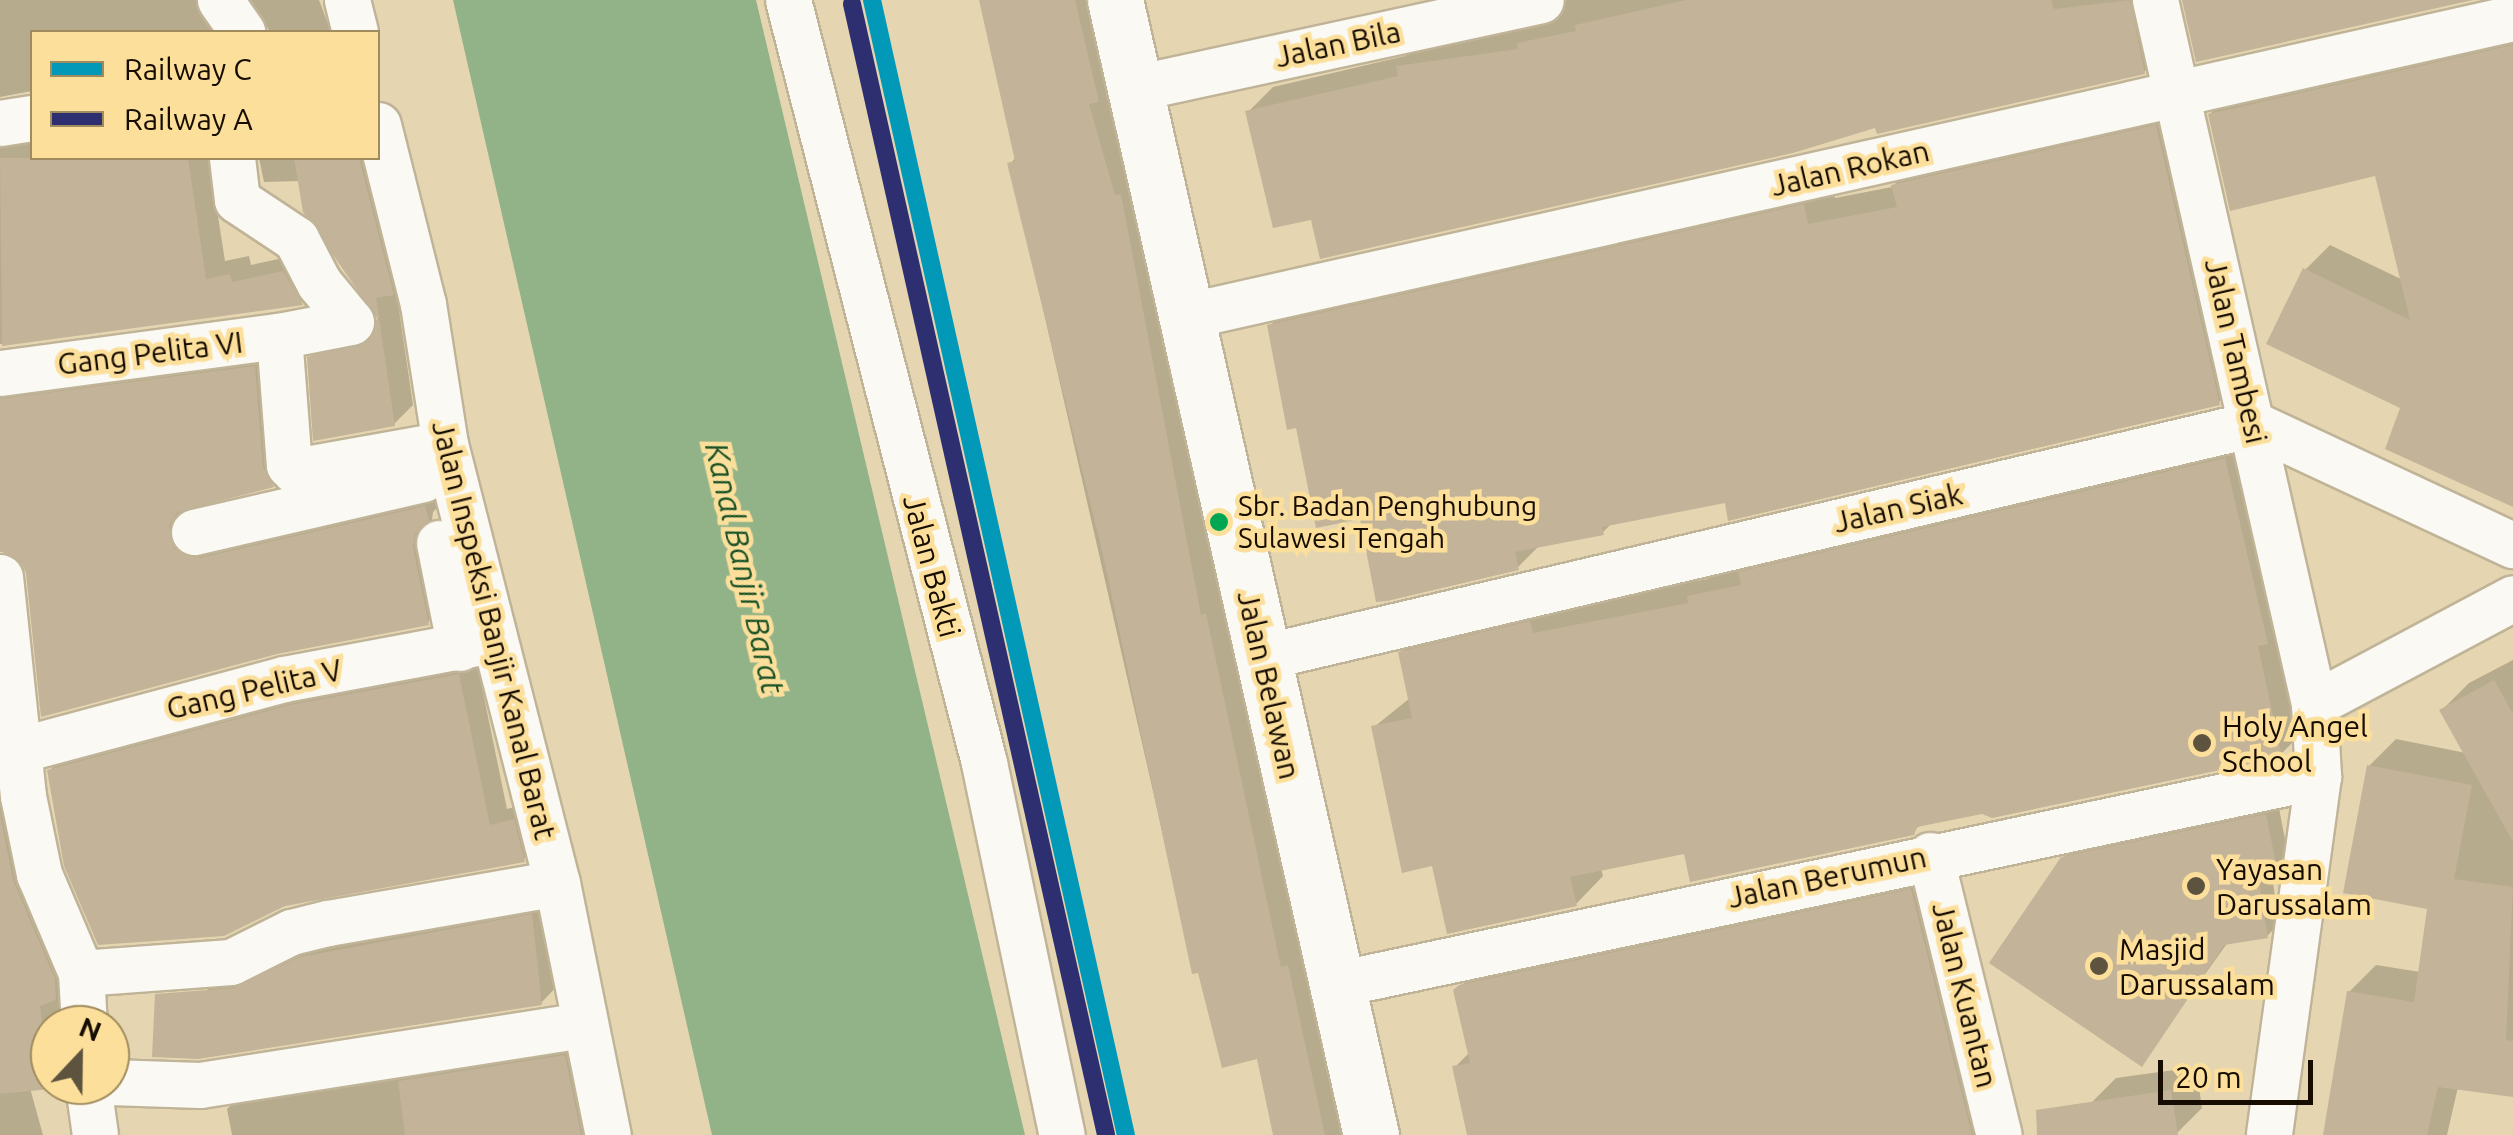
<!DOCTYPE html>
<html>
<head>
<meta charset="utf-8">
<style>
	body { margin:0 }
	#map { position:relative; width:2513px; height:1135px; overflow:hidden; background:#e5d6b1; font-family:Ubuntu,sans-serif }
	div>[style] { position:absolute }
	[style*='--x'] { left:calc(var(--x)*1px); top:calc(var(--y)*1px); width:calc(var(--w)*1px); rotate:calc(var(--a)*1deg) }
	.water>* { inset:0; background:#92b388 }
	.shadow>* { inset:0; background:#0003 }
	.building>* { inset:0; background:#c3b398 }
	.roads { filter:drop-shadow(2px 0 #c0b498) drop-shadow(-2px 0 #c0b498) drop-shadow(0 2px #c0b498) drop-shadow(0 -2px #c0b498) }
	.street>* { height:45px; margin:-22.5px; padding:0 22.5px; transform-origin:22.5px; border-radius:22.5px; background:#fbf9f3 }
	.secondary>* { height:55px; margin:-27.5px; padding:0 27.5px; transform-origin:27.5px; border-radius:27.5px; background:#fbf9f3 }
	.rail-1>* { height:18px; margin:-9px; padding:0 9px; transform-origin:9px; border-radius:9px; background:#0299b9 }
	.rail-2>* { height:18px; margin:-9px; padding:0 9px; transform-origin:9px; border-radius:9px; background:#2e2f70 }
	.dots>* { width:28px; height:28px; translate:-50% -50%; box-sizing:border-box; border:5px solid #fbdf9b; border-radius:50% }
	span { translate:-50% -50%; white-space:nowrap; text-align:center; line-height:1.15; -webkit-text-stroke:9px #fbdf9b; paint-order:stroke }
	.bus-label { font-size:28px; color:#160c00 }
	.left { translate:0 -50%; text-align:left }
	.street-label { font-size:30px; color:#160c00 }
	.poi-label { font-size:30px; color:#160c00 }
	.water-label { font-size:32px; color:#195226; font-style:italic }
	.legend { position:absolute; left:30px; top:30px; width:350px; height:130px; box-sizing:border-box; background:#fbdf9b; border:2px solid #9f8b5d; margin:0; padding:12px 18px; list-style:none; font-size:30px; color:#160c00 }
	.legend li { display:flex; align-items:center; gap:20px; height:50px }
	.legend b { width:50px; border:2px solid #9f8b5d }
	.north { position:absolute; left:30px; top:1005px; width:100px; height:100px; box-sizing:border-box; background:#fbdf9b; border:2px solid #9f8b5d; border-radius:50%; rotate:22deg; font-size:28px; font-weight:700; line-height:40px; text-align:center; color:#160c00 }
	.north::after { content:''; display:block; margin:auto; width:35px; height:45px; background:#5e533e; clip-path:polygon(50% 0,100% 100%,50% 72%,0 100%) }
	.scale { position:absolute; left:2158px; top:1060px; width:155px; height:45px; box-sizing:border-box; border:5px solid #160c00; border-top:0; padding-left:12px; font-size:30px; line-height:35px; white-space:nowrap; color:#160c00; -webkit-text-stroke:8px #fbdf9b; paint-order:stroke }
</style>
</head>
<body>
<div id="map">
	<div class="water">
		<div style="clip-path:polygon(453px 0,756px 0,1025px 1135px,712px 1135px)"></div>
	</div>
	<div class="shadow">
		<div style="clip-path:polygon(0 0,220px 0,246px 32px,32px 32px,32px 91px,0 97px)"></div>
		<div style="clip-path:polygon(251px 0,319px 0,331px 32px,270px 32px)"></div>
		<div style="clip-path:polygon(985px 0,1112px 0,1355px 1135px,1275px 1135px,1259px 1056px,1200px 970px,1194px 971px,1010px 164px,1017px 156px)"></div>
		<div style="clip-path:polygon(1567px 0,2160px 0,2169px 46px,2144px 72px,1877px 125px,1312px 217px,1248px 112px,1273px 87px,1405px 56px,1429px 33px)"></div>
		<div style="clip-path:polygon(2513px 27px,2513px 503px,2403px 407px,2305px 270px,2330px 245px,2403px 280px,2377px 173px,2210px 114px,2235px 89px)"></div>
		<div style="clip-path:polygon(2183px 99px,2246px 375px,2218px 403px,1612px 523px,1603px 532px,1541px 544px,1518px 567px,1362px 516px,1298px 425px,1270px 326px,1297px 298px,1830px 178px,1835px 198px,1892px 187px,1921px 158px)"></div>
		<div style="clip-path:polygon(0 122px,32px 129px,32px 158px,227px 158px,213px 184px,225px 261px,249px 256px,251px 265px,302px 254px,320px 284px,302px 302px,0 344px)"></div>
		<div style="clip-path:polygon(259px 158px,378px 158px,411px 273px,396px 289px,413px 405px,394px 424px,310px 358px,329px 339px,375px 328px,379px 316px,305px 211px,300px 181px,264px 182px)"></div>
		<div style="clip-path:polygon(273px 348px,291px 466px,272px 484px,187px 507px,193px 531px,443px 488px,446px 498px,433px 512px,431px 527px,446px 604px,427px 623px,28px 572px,11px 550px,0 552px,0 368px)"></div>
		<div style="clip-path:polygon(2252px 432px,2308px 727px,2281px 754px,1922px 823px,1912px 833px,1686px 851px,1601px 868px,1603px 876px,1576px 904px,1434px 863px,1374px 727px,1410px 698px,1400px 653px,1428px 625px,1708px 579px,1717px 569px)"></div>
		<div style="clip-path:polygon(0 636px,74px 979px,59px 994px,63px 1025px,50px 1025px,50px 1085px,30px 1088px,43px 1135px,0 1135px)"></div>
		<div style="clip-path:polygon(476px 658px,507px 809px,531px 803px,541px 842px,523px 860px,49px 771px,67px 753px,309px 688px)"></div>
		<div style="clip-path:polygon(2513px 660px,2513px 1095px,2458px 1087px,2447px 1135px,2326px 1135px,2349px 992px,2376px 965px,2420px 972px,2430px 907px,2369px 766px,2396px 739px,2466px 753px,2442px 710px,2469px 683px)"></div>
		<div style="clip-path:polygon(2278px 803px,2289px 860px,2272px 876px,2279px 924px,2267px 936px,2228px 942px,2141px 1064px,2063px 859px,2076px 846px)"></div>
		<div style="clip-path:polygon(1941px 861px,2003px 1111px,2024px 1135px,1474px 1135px,1455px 1067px,1470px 1052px,1456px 991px,1486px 961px)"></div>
		<div style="clip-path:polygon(550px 897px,559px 984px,541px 1003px,206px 991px,224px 973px,321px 939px)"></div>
		<div style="clip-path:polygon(584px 1037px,609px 1135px,232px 1135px,227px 1109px,246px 1090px)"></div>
		<div style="clip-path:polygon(2196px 1067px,2202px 1108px,2177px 1133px,2096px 1135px,2091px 1103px,2116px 1078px)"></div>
	</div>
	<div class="building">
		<div style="clip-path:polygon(979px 0,1075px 0,1099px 102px,1089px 104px,1115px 195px,1121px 194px,1201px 615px,1206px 613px,1281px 967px,1288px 965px,1325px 1135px,1273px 1135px,1257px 1059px,1222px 1068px,1198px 973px,1192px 974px,1104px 559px,1007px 163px,1015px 161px)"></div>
		<div style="clip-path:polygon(1686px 0,2051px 0,2054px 9px,2130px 0,2145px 74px,1877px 134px,1875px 128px,1793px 153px,1320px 259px,1311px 220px,1273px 228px,1245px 111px,1398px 76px,1396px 66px,1518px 49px,1517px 43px,1576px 31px,1575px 25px)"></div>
		<div style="clip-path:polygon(2182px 0,2473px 0,2196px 62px)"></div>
		<div style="clip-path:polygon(2513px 45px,2513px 507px,2385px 449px,2400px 408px,2266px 344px,2303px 268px,2410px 320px,2375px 176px,2230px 211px,2208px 114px)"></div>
		<div style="clip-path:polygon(2156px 125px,2220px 405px,1728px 521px,1725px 503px,1602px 527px,1604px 535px,1515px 552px,1519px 570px,1387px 601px,1376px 602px,1360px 519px,1316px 528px,1296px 428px,1287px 430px,1267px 325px,1804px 204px,1808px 224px,1897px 207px,1891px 185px)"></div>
		<div style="clip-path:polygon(0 158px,188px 158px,206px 279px,230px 274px,232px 282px,283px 271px,303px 305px,2px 346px)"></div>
		<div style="clip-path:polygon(294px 158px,359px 158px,394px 295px,376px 298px,395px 426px,313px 441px,307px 357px,367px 342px,377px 318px,303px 212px)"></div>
		<div style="clip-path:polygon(255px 366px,263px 467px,274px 487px,177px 512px,169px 525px,174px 549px,200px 558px,425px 506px,429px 520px,415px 534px,413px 547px,429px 625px,277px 654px,41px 717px,26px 573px,21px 561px,0 551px,0 399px)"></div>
		<div style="clip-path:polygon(2225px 458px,2268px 644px,2258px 646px,2282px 757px,1992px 818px,1982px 814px,1917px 827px,1914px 835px,1690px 882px,1684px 854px,1570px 877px,1577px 906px,1447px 934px,1432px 866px,1402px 873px,1371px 726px,1412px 718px,1398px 652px,1530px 621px,1533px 633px,1688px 603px,1687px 596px,1741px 585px,1738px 572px)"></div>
		<div style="clip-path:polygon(459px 674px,490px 825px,514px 819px,525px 862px,285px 906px,224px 936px,98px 945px,64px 866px,47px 770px,290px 705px)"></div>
		<div style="clip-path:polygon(2494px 680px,2513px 714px,2513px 842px,2439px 710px)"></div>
		<div style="clip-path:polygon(2367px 765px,2472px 785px,2454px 879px,2513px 887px,2506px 1040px,2513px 1041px,2513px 1097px,2438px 1087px,2427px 1135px,2323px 1135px,2347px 991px,2414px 1002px,2427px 909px,2343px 893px)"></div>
		<div style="clip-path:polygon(0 814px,13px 880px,55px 979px,56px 1000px,40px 1006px,50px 1089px,0 1094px)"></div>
		<div style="clip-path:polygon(2266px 814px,2278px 874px,2277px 880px,2258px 876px,2268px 938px,2224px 945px,2142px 1067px,1989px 963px,2061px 857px)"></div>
		<div style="clip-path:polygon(1911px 889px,1972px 1135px,1467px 1135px,1452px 1066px,1470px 1063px,1453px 990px,1459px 985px)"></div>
		<div style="clip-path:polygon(532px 914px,542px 1005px,198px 1059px,152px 1057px,155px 994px,234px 988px,300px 957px)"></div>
		<div style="clip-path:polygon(565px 1055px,581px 1135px,405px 1135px,398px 1081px)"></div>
		<div style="clip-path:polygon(2171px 1090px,2178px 1135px,2037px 1135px,2036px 1110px)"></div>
	</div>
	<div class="roads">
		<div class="street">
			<div style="--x:220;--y:0;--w:39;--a:55"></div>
			<div style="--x:347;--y:0;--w:33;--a:76"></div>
			<div style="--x:788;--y:0;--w:788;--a:75.59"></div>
			<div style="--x:984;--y:763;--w:380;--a:78.2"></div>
			<div style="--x:2155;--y:0;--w:722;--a:77.27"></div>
			<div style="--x:2314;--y:704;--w:72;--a:86.8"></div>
			<div style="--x:2318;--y:776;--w:362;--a:97.8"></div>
			<div style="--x:1135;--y:88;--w:415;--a:-12.2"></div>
			<div style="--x:0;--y:123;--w:32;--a:-9"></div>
			<div style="--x:378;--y:125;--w:185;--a:75.9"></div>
			<div style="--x:423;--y:304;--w:142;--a:81.1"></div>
			<div style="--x:445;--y:444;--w:453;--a:75.7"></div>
			<div style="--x:557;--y:883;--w:257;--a:78.6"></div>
			<div style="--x:232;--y:158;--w:42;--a:83.2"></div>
			<div style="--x:237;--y:200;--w:71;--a:33.5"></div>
			<div style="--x:296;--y:239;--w:50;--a:62.4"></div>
			<div style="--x:319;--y:283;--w:50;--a:50.6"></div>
			<div style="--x:351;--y:322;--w:73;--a:169"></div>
			<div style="--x:1186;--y:316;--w:1360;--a:-12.66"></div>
			<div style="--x:0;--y:373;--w:281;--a:-7.6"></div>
			<div style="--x:279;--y:336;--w:129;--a:85.6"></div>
			<div style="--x:289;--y:465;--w:8;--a:45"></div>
			<div style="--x:295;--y:471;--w:152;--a:-10.2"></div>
			<div style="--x:194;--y:532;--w:235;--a:-13"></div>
			<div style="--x:439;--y:543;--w:107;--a:78.7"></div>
			<div style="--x:0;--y:577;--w:220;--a:84"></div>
			<div style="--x:23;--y:796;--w:80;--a:78.4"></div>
			<div style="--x:39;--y:874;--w:108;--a:67"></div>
			<div style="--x:81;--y:973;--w:52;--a:86.7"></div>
			<div style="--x:1263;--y:657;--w:1017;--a:-13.24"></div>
			<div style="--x:2253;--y:424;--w:287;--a:25"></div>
			<div style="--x:2314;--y:704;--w:225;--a:-28"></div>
			<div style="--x:19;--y:750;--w:274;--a:-15"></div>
			<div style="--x:284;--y:679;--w:212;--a:-10.6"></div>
			<div style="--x:1930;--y:855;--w:288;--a:76.2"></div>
			<div style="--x:81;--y:973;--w:150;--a:-4.2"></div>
			<div style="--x:231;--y:962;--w:67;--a:-26.6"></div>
			<div style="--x:291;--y:932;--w:38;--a:-14"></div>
			<div style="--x:328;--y:923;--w:232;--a:-9.9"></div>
			<div style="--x:1337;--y:984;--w:1003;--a:-11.97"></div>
			<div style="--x:110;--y:1082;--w:90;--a:1.9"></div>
			<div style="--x:200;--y:1085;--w:389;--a:-8.9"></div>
			<div style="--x:88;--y:1085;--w:50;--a:82"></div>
		</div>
		<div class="secondary">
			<div style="--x:1115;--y:0;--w:1164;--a:77.29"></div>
		</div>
	</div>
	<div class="rail-1">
		<div style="--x:872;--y:0;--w:1163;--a:77.39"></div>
	</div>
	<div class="rail-2">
		<div style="--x:852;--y:4;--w:1159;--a:77.34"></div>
	</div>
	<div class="dots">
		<div style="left:1219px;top:522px;background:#00a651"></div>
		<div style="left:2202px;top:743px;background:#5e533e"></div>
		<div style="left:2196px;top:886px;background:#5e533e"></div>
		<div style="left:2099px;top:966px;background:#5e533e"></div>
	</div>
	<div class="bus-label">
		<span class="left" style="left:1238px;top:522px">Sbr. Badan Penghubung<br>Sulawesi Tengah</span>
	</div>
	<div class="street-label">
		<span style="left:1338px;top:44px;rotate:-12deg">Jalan Bila</span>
		<span style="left:1850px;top:168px;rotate:-13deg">Jalan Rokan</span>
		<span style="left:2236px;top:351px;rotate:77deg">Jalan Tambesi</span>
		<span style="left:150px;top:353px;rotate:-7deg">Gang Pelita VI</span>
		<span style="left:1898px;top:508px;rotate:-13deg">Jalan Siak</span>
		<span style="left:932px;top:566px;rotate:75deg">Jalan Bakti</span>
		<span style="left:494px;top:630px;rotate:76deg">Jalan Inspeksi Banjir Kanal Barat</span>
		<span style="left:1269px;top:685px;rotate:77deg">Jalan Belawan</span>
		<span style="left:254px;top:689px;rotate:-13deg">Gang Pelita V</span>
		<span style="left:1827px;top:877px;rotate:-12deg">Jalan Berumun</span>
		<span style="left:1965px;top:995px;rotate:76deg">Jalan Kuantan</span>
	</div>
	<div class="poi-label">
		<span class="left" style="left:2222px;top:743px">Holy Angel<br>School</span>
		<span class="left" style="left:2216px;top:886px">Yayasan<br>Darussalam</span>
		<span class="left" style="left:2119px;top:966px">Masjid<br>Darussalam</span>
	</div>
	<div class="water-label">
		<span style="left:745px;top:568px;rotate:77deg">Kanal Banjir Barat</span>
	</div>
	<ul class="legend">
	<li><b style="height:12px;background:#0299b9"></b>Railway C</li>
	<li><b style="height:12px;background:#2e2f70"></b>Railway A</li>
	</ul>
	<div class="north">N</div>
	<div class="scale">20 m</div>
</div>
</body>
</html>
